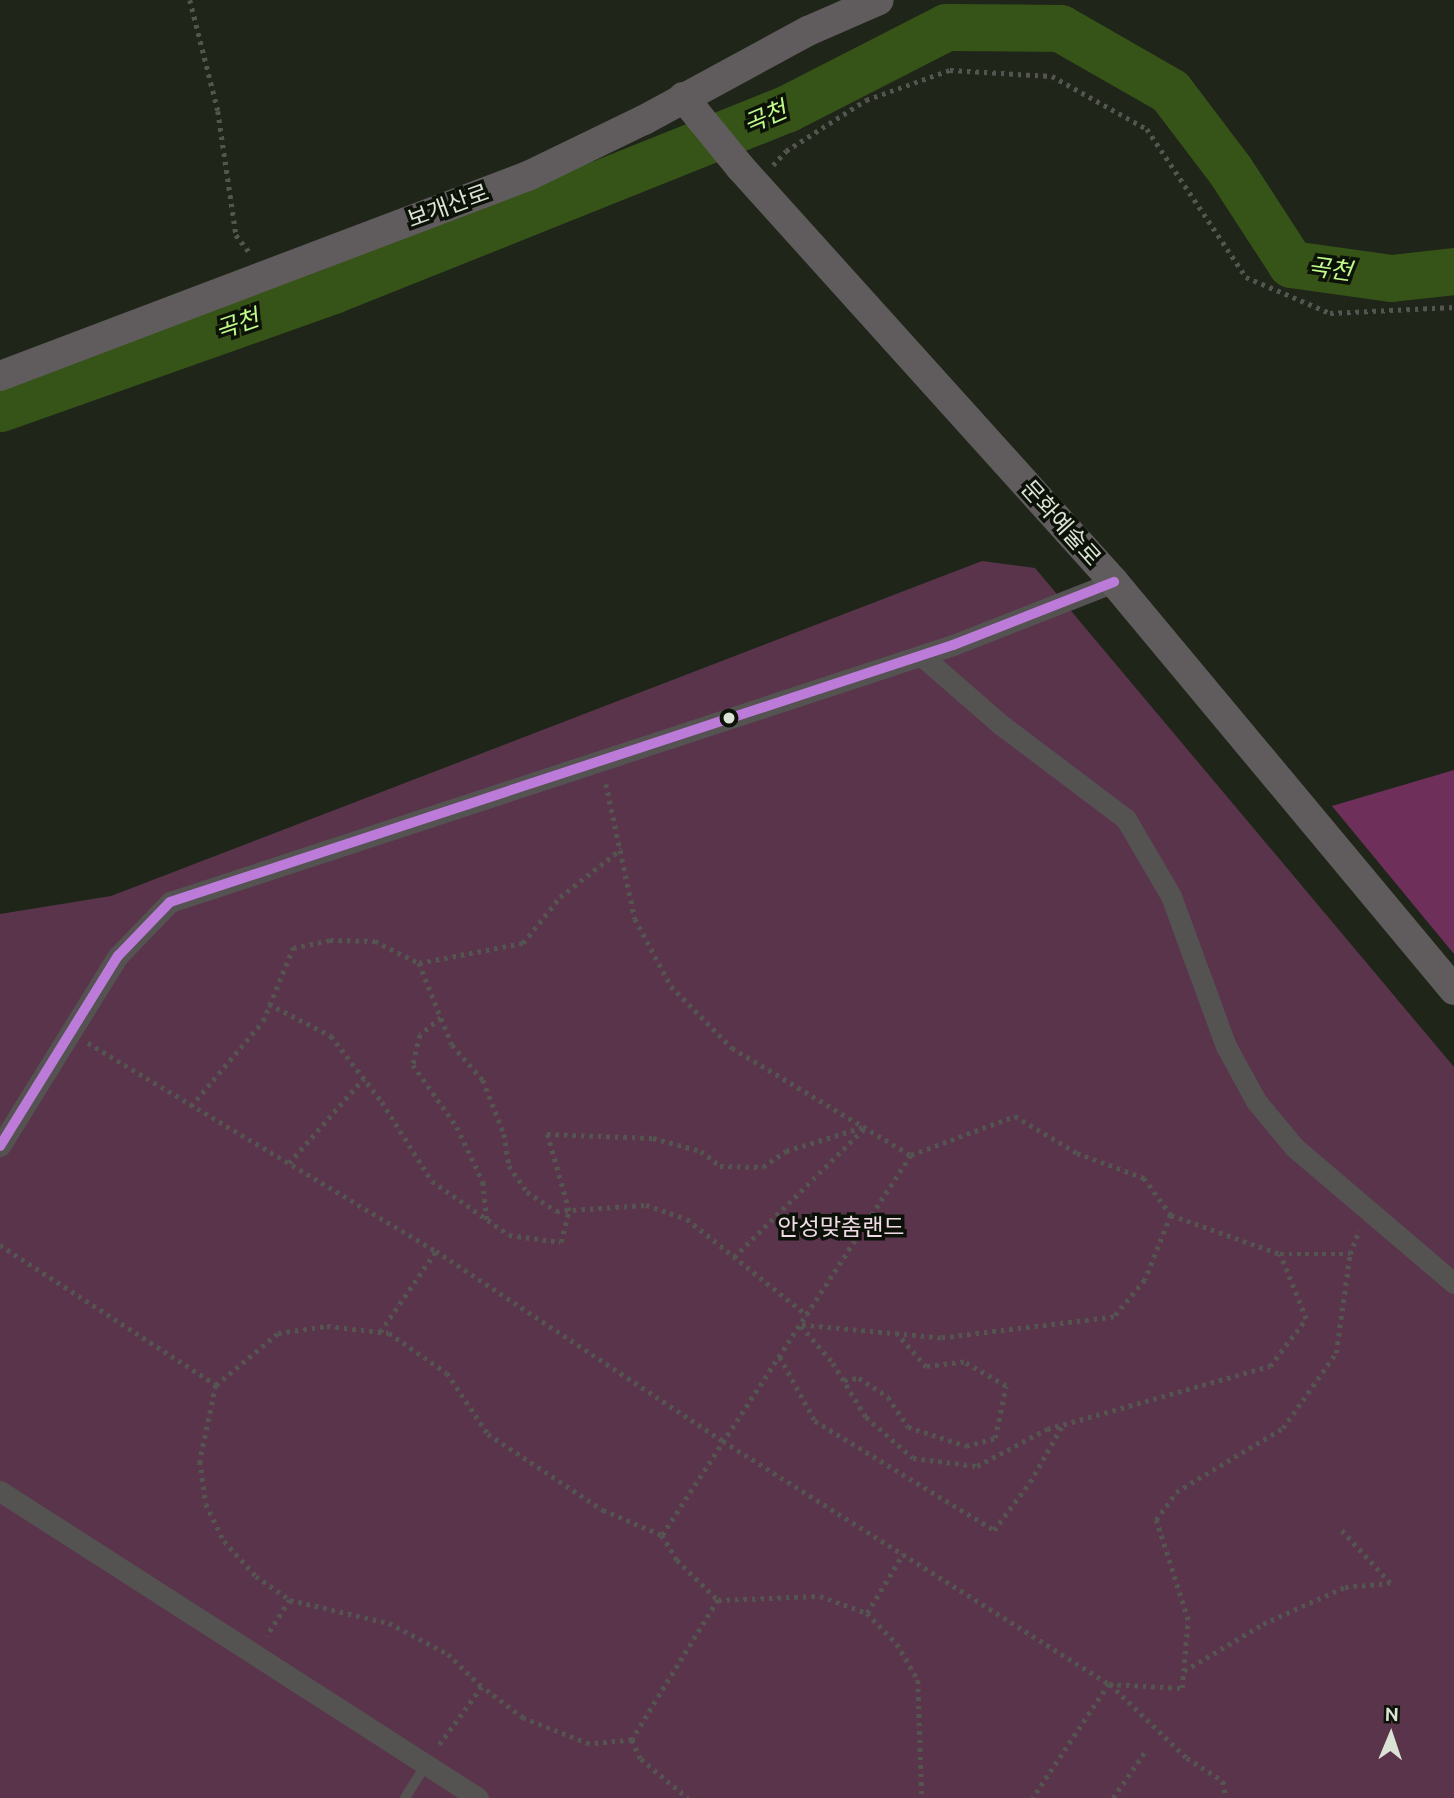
<!DOCTYPE html>
<html>
<head>
<meta charset="utf-8">
<style>
	body { margin:0 }
	#map { position:relative; width:1454px; height:1798px; overflow:hidden; background:#1f2619; font-family:Ubuntu,"Noto Sans KR",sans-serif }
	div>[style] { position:absolute }
	[style*='--x'] { left:calc(var(--x)*1px); top:calc(var(--y)*1px); width:calc(var(--w)*1px); rotate:calc(var(--a)*1deg) }
	.green>* { inset:0; background:#59344b }
	.forest>* { inset:0; background:#6f2f5b }
	.river>* { height:47px; margin:-23.5px; padding:0 23.5px; transform-origin:23.5px; border-radius:23.5px; background:#375418 }
	.path>* { height:4.5px; margin-top:-2.25px; transform-origin:0; background:repeating-linear-gradient(90deg,#545450 0 3.5px,transparent 0 8.5px) }
	.lane>* { height:10px; margin:-5px; padding:0 5px; transform-origin:5px; border-radius:5px; background:#555252 }
	.street>* { height:21px; margin:-10.5px; padding:0 10.5px; transform-origin:10.5px; border-radius:10.5px; background:#555252 }
	.secondary>* { height:30px; margin:-15px; padding:0 15px; transform-origin:15px; border-radius:15px; background:#605c5d }
	.bus-1>* { height:10px; margin:-5px; padding:0 5px; transform-origin:5px; border-radius:5px; background:#bd7bd9 }
	.dots>* { width:19px; height:19px; translate:-50% -50%; box-sizing:border-box; border:4px solid #0c1208; border-radius:50% }
	span { translate:-50% -50%; white-space:nowrap; text-align:center; line-height:1.15; -webkit-text-stroke:7px #0c1208; paint-order:stroke }
	.street-label { font-size:23px; color:#dbe3d5 }
	.park-label { font-size:23px; color:#f3dce9 }
	.water-label { font-size:24px; color:#bffa8b; font-style:italic }
	.north { position:absolute; left:1356px; top:1700px; width:70px; height:70px; -webkit-text-stroke:5px #0c1208; paint-order:stroke; rotate:2deg; font-size:19px; font-weight:700; line-height:28px; text-align:center; color:#dbe3d5 }
	.north::after { content:''; display:block; margin:auto; width:24px; height:32px; background:#dbe3d5; clip-path:polygon(50% 0,100% 100%,50% 72%,0 100%) }
</style>
</head>
<body>
<div id="map">
	<div class="green">
		<div style="clip-path:polygon(982px 561px,1035px 568px,1454px 1067px,1454px 1798px,0 1798px,0 914px,111px 896px)"></div>
	</div>
	<div class="forest">
		<div style="clip-path:polygon(1454px 770px,1454px 954px,1332px 806px)"></div>
	</div>
	<div class="river">
		<div style="--x:0;--y:408;--w:353;--a:-19.5"></div>
		<div style="--x:333;--y:290;--w:488;--a:-21.8"></div>
		<div style="--x:786;--y:109;--w:180;--a:-27.1"></div>
		<div style="--x:946;--y:27;--w:114;--a:0.5"></div>
		<div style="--x:1060;--y:28;--w:127;--a:29.8"></div>
		<div style="--x:1170;--y:91;--w:99;--a:52.8"></div>
		<div style="--x:1230;--y:170;--w:112;--a:57"></div>
		<div style="--x:1291;--y:264;--w:101;--a:8"></div>
		<div style="--x:1391;--y:278;--w:63;--a:-6.3"></div>
	</div>
	<div class="path">
		<div style="--x:190;--y:0;--w:114;--a:75.8"></div>
		<div style="--x:218;--y:111;--w:125;--a:81.7"></div>
		<div style="--x:236;--y:235;--w:23;--a:52"></div>
		<div style="--x:773;--y:165;--w:19;--a:-47"></div>
		<div style="--x:786;--y:151;--w:95;--a:-32.5"></div>
		<div style="--x:866;--y:100;--w:89;--a:-19.7"></div>
		<div style="--x:950;--y:70;--w:102;--a:3.4"></div>
		<div style="--x:1052;--y:76;--w:109;--a:29.2"></div>
		<div style="--x:1147;--y:129;--w:178;--a:56.2"></div>
		<div style="--x:1246;--y:277;--w:91;--a:23.2"></div>
		<div style="--x:1330;--y:313;--w:124;--a:-2.8"></div>
		<div style="--x:606;--y:784;--w:138;--a:77.9"></div>
		<div style="--x:635;--y:919;--w:76;--a:61.8"></div>
		<div style="--x:671;--y:986;--w:87;--a:45.5"></div>
		<div style="--x:732;--y:1048;--w:209;--a:30.9"></div>
		<div style="--x:419;--y:963;--w:106;--a:-10.9"></div>
		<div style="--x:523;--y:943;--w:59;--a:-51.2"></div>
		<div style="--x:560;--y:897;--w:78;--a:-38.2"></div>
		<div style="--x:269;--y:1004;--w:70;--a:27.3"></div>
		<div style="--x:331;--y:1036;--w:83;--a:52.3"></div>
		<div style="--x:382;--y:1102;--w:93;--a:57.7"></div>
		<div style="--x:432;--y:1181;--w:94;--a:35"></div>
		<div style="--x:509;--y:1235;--w:52;--a:7.7"></div>
		<div style="--x:561;--y:1242;--w:32;--a:-76"></div>
		<div style="--x:569;--y:1211;--w:80;--a:-105.9"></div>
		<div style="--x:547;--y:1134;--w:106;--a:2.2"></div>
		<div style="--x:653;--y:1138;--w:50;--a:15.2"></div>
		<div style="--x:701;--y:1151;--w:24;--a:38"></div>
		<div style="--x:720;--y:1166;--w:43;--a:1.3"></div>
		<div style="--x:763;--y:1167;--w:28;--a:-35"></div>
		<div style="--x:786;--y:1151;--w:85;--a:-17.2"></div>
		<div style="--x:441;--y:1018;--w:27;--a:141"></div>
		<div style="--x:420;--y:1035;--w:31;--a:103"></div>
		<div style="--x:413;--y:1065;--w:76;--a:54.6"></div>
		<div style="--x:457;--y:1127;--w:61;--a:64.7"></div>
		<div style="--x:483;--y:1182;--w:38;--a:84"></div>
		<div style="--x:88;--y:1043;--w:405;--a:30.9"></div>
		<div style="--x:436;--y:1251;--w:344;--a:33.5"></div>
		<div style="--x:723;--y:1441;--w:456;--a:32.2"></div>
		<div style="--x:1109;--y:1684;--w:137;--a:123.7"></div>
		<div style="--x:191;--y:1106;--w:111;--a:-49.7"></div>
		<div style="--x:263;--y:1021;--w:79;--a:-67.7"></div>
		<div style="--x:293;--y:948;--w:38;--a:-12"></div>
		<div style="--x:330;--y:940;--w:45;--a:1.3"></div>
		<div style="--x:375;--y:941;--w:49;--a:26.6"></div>
		<div style="--x:419;--y:963;--w:88;--a:68.1"></div>
		<div style="--x:452;--y:1045;--w:47;--a:48.5"></div>
		<div style="--x:483;--y:1080;--w:58;--a:68.7"></div>
		<div style="--x:504;--y:1134;--w:32;--a:81"></div>
		<div style="--x:509;--y:1166;--w:32;--a:55"></div>
		<div style="--x:527;--y:1192;--w:35;--a:33"></div>
		<div style="--x:556;--y:1211;--w:90;--a:-3.8"></div>
		<div style="--x:646;--y:1205;--w:43;--a:18.9"></div>
		<div style="--x:687;--y:1219;--w:154;--a:38.7"></div>
		<div style="--x:289;--y:1163;--w:113;--a:-48.6"></div>
		<div style="--x:1171;--y:1215;--w:116;--a:19.7"></div>
		<div style="--x:0;--y:1245;--w:257;--a:32.9"></div>
		<div style="--x:216;--y:1385;--w:78;--a:101.9"></div>
		<div style="--x:200;--y:1461;--w:43;--a:82.1"></div>
		<div style="--x:206;--y:1504;--w:41;--a:64.1"></div>
		<div style="--x:224;--y:1541;--w:47;--a:47.6"></div>
		<div style="--x:256;--y:1576;--w:42;--a:35.2"></div>
		<div style="--x:290;--y:1600;--w:43;--a:122.6"></div>
		<div style="--x:734;--y:1257;--w:185;--a:-44.6"></div>
		<div style="--x:801;--y:1326;--w:49;--a:49.1"></div>
		<div style="--x:833;--y:1363;--w:63;--a:58.6"></div>
		<div style="--x:866;--y:1417;--w:62;--a:41.1"></div>
		<div style="--x:913;--y:1458;--w:64;--a:7.1"></div>
		<div style="--x:977;--y:1466;--w:79;--a:-27.9"></div>
		<div style="--x:1047;--y:1429;--w:232;--a:-15.8"></div>
		<div style="--x:1270;--y:1366;--w:59;--a:-52.5"></div>
		<div style="--x:1306;--y:1319;--w:70;--a:-111.8"></div>
		<div style="--x:1280;--y:1254;--w:70;--a:0"></div>
		<div style="--x:380;--y:1332;--w:98;--a:-55.3"></div>
		<div style="--x:780;--y:1357;--w:73;--a:61.3"></div>
		<div style="--x:815;--y:1421;--w:210;--a:31.3"></div>
		<div style="--x:994;--y:1530;--w:60;--a:-53.1"></div>
		<div style="--x:1030;--y:1482;--w:64;--a:-60.3"></div>
		<div style="--x:844;--y:1380;--w:15;--a:-8"></div>
		<div style="--x:859;--y:1378;--w:35;--a:33"></div>
		<div style="--x:888;--y:1397;--w:36;--a:56"></div>
		<div style="--x:908;--y:1427;--w:61;--a:18.1"></div>
		<div style="--x:966;--y:1446;--w:30;--a:-15"></div>
		<div style="--x:995;--y:1438;--w:53;--a:-78.1"></div>
		<div style="--x:1006;--y:1386;--w:48;--a:-150.3"></div>
		<div style="--x:964;--y:1362;--w:38;--a:173"></div>
		<div style="--x:926;--y:1367;--w:44;--a:-131.3"></div>
		<div style="--x:216;--y:1385;--w:81;--a:-40"></div>
		<div style="--x:278;--y:1333;--w:49;--a:-8.1"></div>
		<div style="--x:327;--y:1326;--w:62;--a:6.4"></div>
		<div style="--x:389;--y:1333;--w:70;--a:34.6"></div>
		<div style="--x:447;--y:1373;--w:73;--a:56.1"></div>
		<div style="--x:488;--y:1434;--w:138;--a:33.5"></div>
		<div style="--x:603;--y:1510;--w:64;--a:23"></div>
		<div style="--x:662;--y:1535;--w:29;--a:59"></div>
		<div style="--x:677;--y:1560;--w:57;--a:44.3"></div>
		<div style="--x:718;--y:1600;--w:164;--a:121.6"></div>
		<div style="--x:632;--y:1740;--w:43;--a:174.7"></div>
		<div style="--x:589;--y:1744;--w:71;--a:-158.5"></div>
		<div style="--x:523;--y:1718;--w:51;--a:-142.9"></div>
		<div style="--x:662;--y:1535;--w:454;--a:-56.8"></div>
		<div style="--x:911;--y:1155;--w:111;--a:-20.6"></div>
		<div style="--x:1015;--y:1116;--w:72;--a:30.8"></div>
		<div style="--x:1077;--y:1153;--w:72;--a:20.5"></div>
		<div style="--x:1144;--y:1178;--w:46;--a:53.9"></div>
		<div style="--x:1171;--y:1215;--w:70;--a:111.8"></div>
		<div style="--x:1145;--y:1280;--w:48;--a:130"></div>
		<div style="--x:1114;--y:1317;--w:174;--a:173.1"></div>
		<div style="--x:941;--y:1338;--w:142;--a:-174.7"></div>
		<div style="--x:290;--y:1600;--w:102;--a:13.1"></div>
		<div style="--x:389;--y:1623;--w:67;--a:27.7"></div>
		<div style="--x:448;--y:1654;--w:47;--a:44.1"></div>
		<div style="--x:482;--y:1687;--w:74;--a:126.3"></div>
		<div style="--x:718;--y:1600;--w:102;--a:-2.2"></div>
		<div style="--x:820;--y:1596;--w:50;--a:19.9"></div>
		<div style="--x:867;--y:1613;--w:69;--a:-58.6"></div>
		<div style="--x:867;--y:1613;--w:43;--a:45.9"></div>
		<div style="--x:897;--y:1644;--w:42;--a:59.7"></div>
		<div style="--x:918;--y:1680;--w:118;--a:88.1"></div>
		<div style="--x:1184;--y:1671;--w:92;--a:-30.7"></div>
		<div style="--x:1263;--y:1624;--w:90;--a:-24.3"></div>
		<div style="--x:1345;--y:1587;--w:45;--a:-5.1"></div>
		<div style="--x:1390;--y:1583;--w:75;--a:-132.8"></div>
		<div style="--x:1109;--y:1684;--w:73;--a:3.1"></div>
		<div style="--x:1182;--y:1688;--w:68;--a:-85"></div>
		<div style="--x:1188;--y:1620;--w:105;--a:-107.7"></div>
		<div style="--x:1156;--y:1520;--w:34;--a:-54"></div>
		<div style="--x:1176;--y:1492;--w:125;--a:-30.9"></div>
		<div style="--x:1283;--y:1428;--w:92;--a:-54.8"></div>
		<div style="--x:1336;--y:1353;--w:100;--a:-82"></div>
		<div style="--x:1350;--y:1254;--w:26;--a:-69"></div>
		<div style="--x:1110;--y:1684;--w:107;--a:43.9"></div>
		<div style="--x:1187;--y:1758;--w:43;--a:32.6"></div>
		<div style="--x:1223;--y:1781;--w:17;--a:80"></div>
		<div style="--x:632;--y:1740;--w:21;--a:65"></div>
		<div style="--x:641;--y:1759;--w:61;--a:39.7"></div>
		<div style="--x:1113;--y:1798;--w:55;--a:-55.4"></div>
	</div>
	<div class="lane">
		<div style="--x:405;--y:1798;--w:40;--a:-58"></div>
	</div>
	<div class="street">
		<div style="--x:922;--y:656;--w:103;--a:41.1"></div>
		<div style="--x:1000;--y:724;--w:158;--a:37"></div>
		<div style="--x:1126;--y:819;--w:89;--a:59.7"></div>
		<div style="--x:1171;--y:896;--w:160;--a:69.9"></div>
		<div style="--x:1226;--y:1046;--w:63;--a:61.4"></div>
		<div style="--x:1256;--y:1101;--w:60;--a:50.4"></div>
		<div style="--x:1294;--y:1147;--w:210;--a:40.4"></div>
		<div style="--x:0;--y:1146;--w:224;--a:-58.2"></div>
		<div style="--x:118;--y:956;--w:75;--a:-46.1"></div>
		<div style="--x:170;--y:902;--w:824;--a:-18.17"></div>
		<div style="--x:953;--y:645;--w:173;--a:-21.4"></div>
		<div style="--x:0;--y:1491;--w:568;--a:32.71"></div>
	</div>
	<div class="secondary">
		<div style="--x:683;--y:97;--w:90;--a:50.8"></div>
		<div style="--x:740;--y:167;--w:559;--a:47.97"></div>
		<div style="--x:1114;--y:582;--w:531;--a:50.19"></div>
		<div style="--x:0;--y:376;--w:565;--a:-20.75"></div>
		<div style="--x:528;--y:176;--w:129;--a:-25.8"></div>
		<div style="--x:644;--y:120;--w:187;--a:-28.5"></div>
		<div style="--x:808;--y:31;--w:77;--a:-23.6"></div>
	</div>
	<div class="bus-1">
		<div style="--x:0;--y:1146;--w:224;--a:-58.2"></div>
		<div style="--x:118;--y:956;--w:75;--a:-46.1"></div>
		<div style="--x:170;--y:902;--w:824;--a:-18.17"></div>
		<div style="--x:953;--y:645;--w:173;--a:-21.4"></div>
	</div>
	<div class="dots">
		<div style="left:729px;top:718px;background:#dbe3d5"></div>
	</div>
	<div class="street-label">
		<span style="left:448px;top:206px;rotate:-20deg">보개산로</span>
		<span style="left:1061px;top:523px;rotate:48deg">문화예술로</span>
	</div>
	<div class="park-label">
		<span style="left:841px;top:1227px">안성맞춤랜드</span>
	</div>
	<div class="water-label">
		<span style="left:765px;top:117px;rotate:-23deg">곡천</span>
		<span style="left:1330px;top:269px;rotate:8deg">곡천</span>
		<span style="left:237px;top:324px;rotate:-19deg">곡천</span>
	</div>
	<div class="north">N</div>
</div>
</body>
</html>
